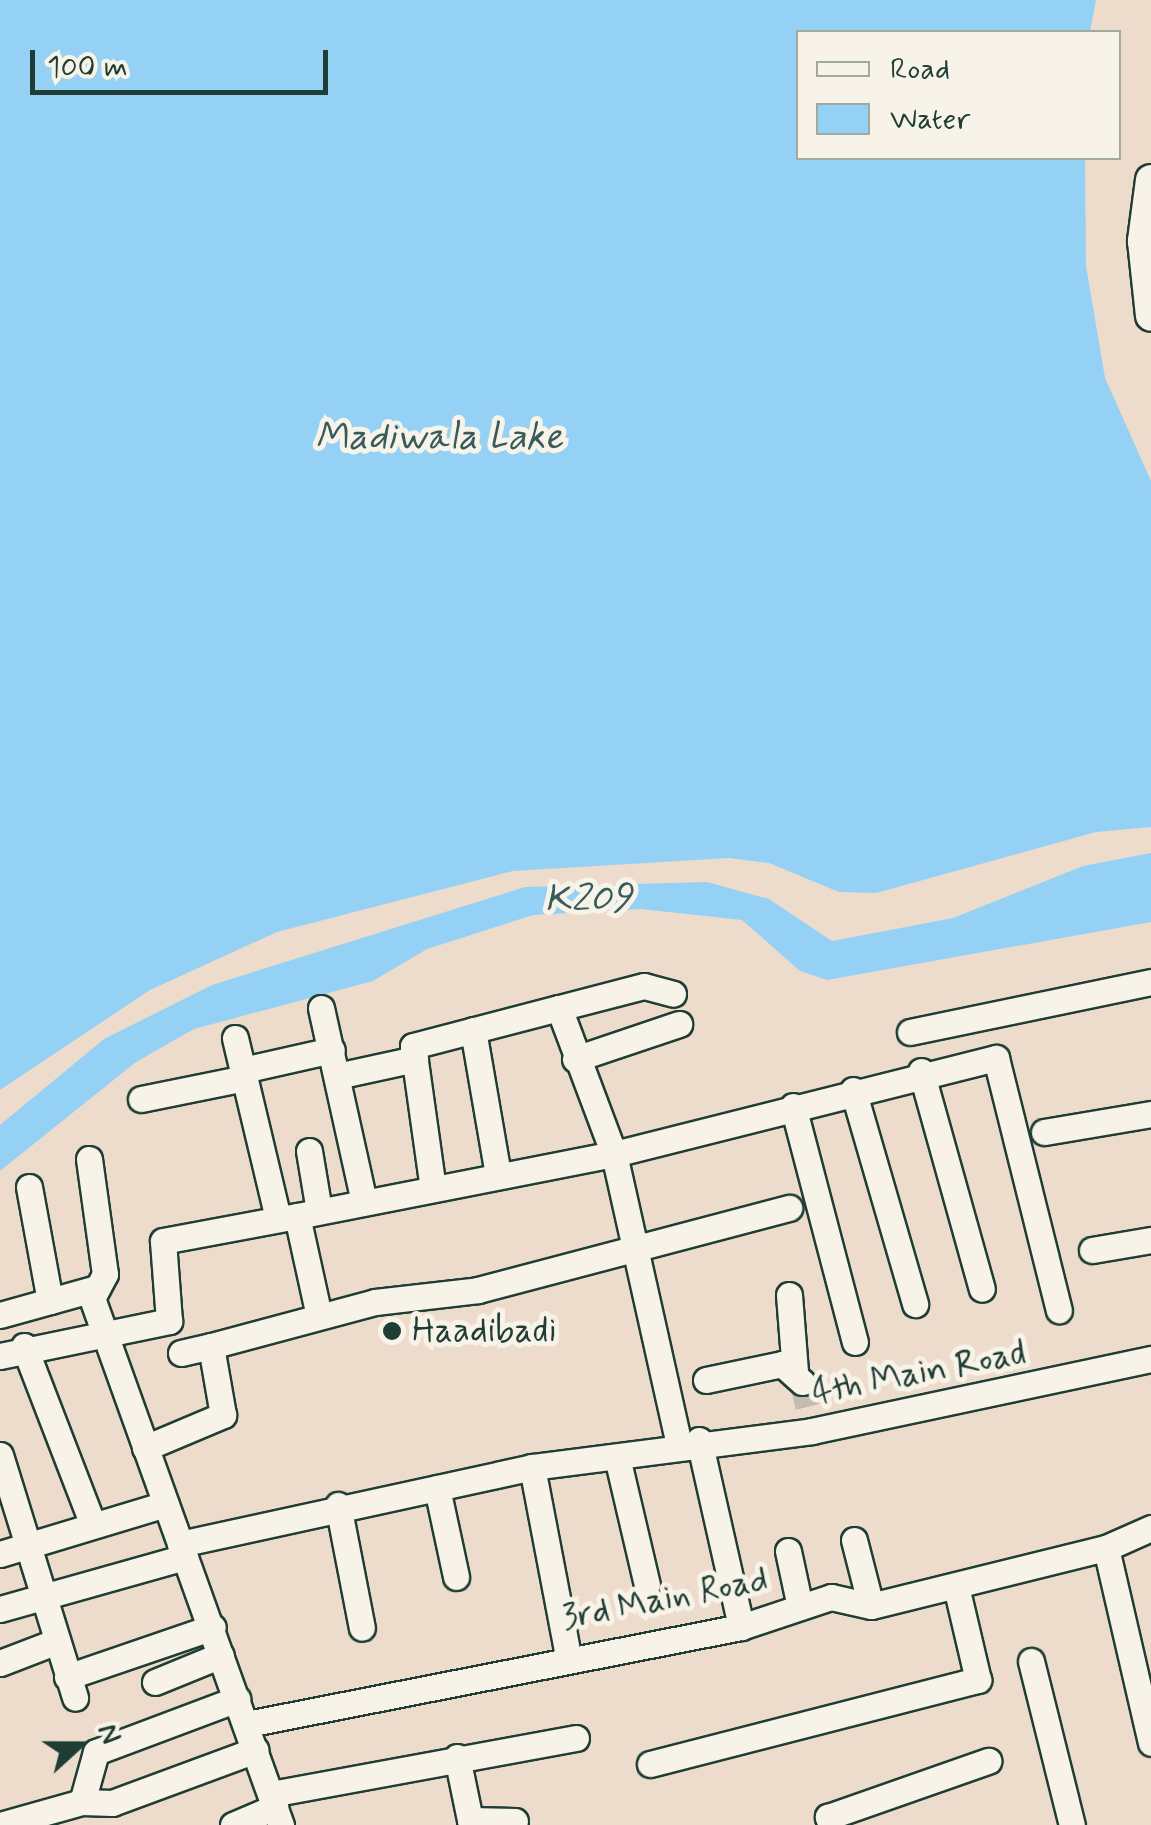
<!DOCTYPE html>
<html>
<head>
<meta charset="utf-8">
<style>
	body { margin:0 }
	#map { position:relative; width:1151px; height:1825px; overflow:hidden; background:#eddccc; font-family:Mynerve,sans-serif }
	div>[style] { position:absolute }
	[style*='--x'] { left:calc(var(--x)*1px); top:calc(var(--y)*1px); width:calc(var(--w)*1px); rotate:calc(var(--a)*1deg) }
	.water>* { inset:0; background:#95d1f5 }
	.minor-tunnel>* { height:25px; margin-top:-12.5px; transform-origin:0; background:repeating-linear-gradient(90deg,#c4bcae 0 25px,transparent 0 37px) }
	.roads { filter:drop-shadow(2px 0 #1f3d34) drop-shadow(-2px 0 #1f3d34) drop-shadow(0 2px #1f3d34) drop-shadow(0 -2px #1f3d34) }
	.minor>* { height:25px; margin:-12.5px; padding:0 12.5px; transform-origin:12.5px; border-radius:12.5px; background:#f7f3e8 }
	.major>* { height:30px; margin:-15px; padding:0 15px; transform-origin:15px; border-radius:15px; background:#f7f3e8 }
	.dots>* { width:28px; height:28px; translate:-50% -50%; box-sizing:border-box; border:5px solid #f7f3e8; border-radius:50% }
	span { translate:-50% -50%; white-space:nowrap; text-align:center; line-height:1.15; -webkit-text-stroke:10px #f7f3e8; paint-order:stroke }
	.poi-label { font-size:35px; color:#1f3d34 }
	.left { translate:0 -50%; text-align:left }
	.street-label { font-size:35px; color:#1f3d34 }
	.water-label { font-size:38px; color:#375b5b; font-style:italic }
	.legend { position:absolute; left:796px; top:30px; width:325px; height:130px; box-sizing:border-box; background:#f7f3e8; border:2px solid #a1aaa0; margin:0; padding:12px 18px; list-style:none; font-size:30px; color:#1f3d34 }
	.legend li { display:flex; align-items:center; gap:20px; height:50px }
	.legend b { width:50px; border:2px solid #a1aaa0 }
	.north { position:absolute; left:30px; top:1695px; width:100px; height:100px; -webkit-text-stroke:8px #f7f3e8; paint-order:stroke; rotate:69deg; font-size:28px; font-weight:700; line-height:40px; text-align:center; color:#1f3d34 }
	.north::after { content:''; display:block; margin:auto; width:35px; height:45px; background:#1f3d34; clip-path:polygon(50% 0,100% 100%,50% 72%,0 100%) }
	.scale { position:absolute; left:30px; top:50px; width:298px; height:45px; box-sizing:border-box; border:5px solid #1f3d34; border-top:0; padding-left:12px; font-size:30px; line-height:35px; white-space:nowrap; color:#1f3d34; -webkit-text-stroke:8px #f7f3e8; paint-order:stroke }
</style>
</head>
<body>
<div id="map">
	<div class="water">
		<div style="clip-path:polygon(0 0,1096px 0,1090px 32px,798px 32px,798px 158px,1085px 158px,1086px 266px,1105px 378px,1151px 481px,1151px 827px,1096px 832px,876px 893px,839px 892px,769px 863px,729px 858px,513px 871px,277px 932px,150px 990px,0 1090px)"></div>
		<div style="clip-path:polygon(1151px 853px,1151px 922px,827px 980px,800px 971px,742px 920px,641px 909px,533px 915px,427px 949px,373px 981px,194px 1029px,136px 1062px,0 1171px,0 1125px,104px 1039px,212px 985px,525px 887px,707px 882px,769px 899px,832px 941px,953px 918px,1083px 866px)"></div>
	</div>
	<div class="minor-tunnel">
		<div style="--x:802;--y:1382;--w:37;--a:76"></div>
	</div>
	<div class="roads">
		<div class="minor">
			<div style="--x:321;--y:1008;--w:199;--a:77.5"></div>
			<div style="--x:559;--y:1008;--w:88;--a:-14.5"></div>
			<div style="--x:644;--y:986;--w:30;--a:15"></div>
			<div style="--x:473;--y:1030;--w:146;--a:80.2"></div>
			<div style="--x:910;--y:1032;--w:246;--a:-11.7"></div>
			<div style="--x:235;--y:1038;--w:186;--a:76.6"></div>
			<div style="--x:575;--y:1059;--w:110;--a:-18.6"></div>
			<div style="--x:243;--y:1070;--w:91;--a:-12.7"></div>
			<div style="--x:921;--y:1071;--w:226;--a:74.4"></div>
			<div style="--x:337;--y:1076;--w:80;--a:-12.3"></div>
			<div style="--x:853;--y:1090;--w:223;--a:73.8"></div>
			<div style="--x:141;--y:1099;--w:106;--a:-11.4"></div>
			<div style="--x:793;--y:1106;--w:244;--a:75.3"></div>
			<div style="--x:1044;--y:1132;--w:109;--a:-9.5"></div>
			<div style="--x:309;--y:1151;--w:61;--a:80.5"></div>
			<div style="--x:89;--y:1159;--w:116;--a:82.1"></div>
			<div style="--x:105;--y:1274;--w:27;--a:118"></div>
			<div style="--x:92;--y:1298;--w:560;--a:70.27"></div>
			<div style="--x:29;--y:1187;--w:116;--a:79.6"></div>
			<div style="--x:433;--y:1189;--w:144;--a:-98"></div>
			<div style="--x:413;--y:1046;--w:151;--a:-14.6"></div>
			<div style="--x:559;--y:1008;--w:156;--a:69.4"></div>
			<div style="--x:614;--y:1154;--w:394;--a:-14.1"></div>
			<div style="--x:996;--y:1058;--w:260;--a:76"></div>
			<div style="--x:1092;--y:1250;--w:60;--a:-9.6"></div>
			<div style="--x:789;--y:1295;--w:77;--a:85.5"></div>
			<div style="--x:0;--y:1315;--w:101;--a:-15.6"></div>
			<div style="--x:319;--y:1316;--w:102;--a:-102.4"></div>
			<div style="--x:297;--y:1216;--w:323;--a:-11.1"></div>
			<div style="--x:614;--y:1154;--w:297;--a:77.4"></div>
			<div style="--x:24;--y:1346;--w:192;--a:68.9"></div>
			<div style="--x:181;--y:1353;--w:31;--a:-13"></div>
			<div style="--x:0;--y:1356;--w:173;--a:-11.7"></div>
			<div style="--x:169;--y:1321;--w:80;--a:-94.3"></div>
			<div style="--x:163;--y:1241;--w:136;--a:-10.6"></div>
			<div style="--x:706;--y:1380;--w:78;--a:-11.9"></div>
			<div style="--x:782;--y:1364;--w:27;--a:42"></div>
			<div style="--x:699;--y:1440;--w:192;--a:77.3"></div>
			<div style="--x:145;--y:1448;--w:85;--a:-22.9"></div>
			<div style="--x:223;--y:1415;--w:70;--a:-99.9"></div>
			<div style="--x:211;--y:1346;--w:170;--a:-15"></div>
			<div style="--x:375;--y:1302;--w:104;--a:-6.6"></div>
			<div style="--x:478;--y:1290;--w:322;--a:-14.8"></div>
			<div style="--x:0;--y:1455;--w:254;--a:72.8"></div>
			<div style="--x:617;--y:1457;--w:131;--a:76.8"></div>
			<div style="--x:532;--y:1467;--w:191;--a:79.2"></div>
			<div style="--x:437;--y:1488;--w:91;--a:77.9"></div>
			<div style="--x:338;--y:1505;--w:125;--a:79"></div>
			<div style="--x:854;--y:1540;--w:68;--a:75.6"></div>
			<div style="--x:180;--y:1544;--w:360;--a:-12.3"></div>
			<div style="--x:532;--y:1467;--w:282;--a:-7.3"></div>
			<div style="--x:812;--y:1431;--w:347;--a:-12"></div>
			<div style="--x:1106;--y:1548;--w:200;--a:77"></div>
			<div style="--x:788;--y:1551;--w:57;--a:77.9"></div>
			<div style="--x:0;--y:1554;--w:173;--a:-16.8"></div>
			<div style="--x:0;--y:1609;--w:192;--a:-15.7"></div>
			<div style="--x:1031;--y:1661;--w:169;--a:76"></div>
			<div style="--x:0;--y:1663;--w:61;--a:-21.1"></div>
			<div style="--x:67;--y:1677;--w:154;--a:-18.9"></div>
			<div style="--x:155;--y:1682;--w:71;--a:-22.2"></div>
			<div style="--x:247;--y:1724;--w:503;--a:-11.11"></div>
			<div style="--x:741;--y:1627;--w:95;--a:-18.4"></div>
			<div style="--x:831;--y:1597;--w:41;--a:12.7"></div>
			<div style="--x:871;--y:1606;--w:242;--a:-13.9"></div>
			<div style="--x:1106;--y:1548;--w:49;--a:-24"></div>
			<div style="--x:457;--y:1757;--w:64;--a:78.3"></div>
			<div style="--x:470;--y:1820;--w:45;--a:1.3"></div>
			<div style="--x:650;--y:1764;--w:339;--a:-14.4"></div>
			<div style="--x:978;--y:1680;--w:97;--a:-103.2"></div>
			<div style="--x:271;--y:1794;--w:310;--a:-10.4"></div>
			<div style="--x:82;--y:1802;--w:52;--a:-74.4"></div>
			<div style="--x:96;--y:1752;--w:151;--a:-20.6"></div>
			<div style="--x:0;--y:1825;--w:85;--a:-15.7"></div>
			<div style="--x:82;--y:1802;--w:30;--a:2"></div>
			<div style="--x:112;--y:1803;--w:153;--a:-20.3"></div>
			<div style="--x:233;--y:1825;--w:46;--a:-23.2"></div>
			<div style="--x:831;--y:1825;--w:9;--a:-111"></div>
			<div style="--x:828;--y:1817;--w:170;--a:-19.3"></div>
		</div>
		<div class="major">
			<div style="--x:1151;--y:180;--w:62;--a:97.5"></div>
			<div style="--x:1143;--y:241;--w:75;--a:83.9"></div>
		</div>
	</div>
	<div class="dots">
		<div style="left:392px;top:1331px;background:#1f3d34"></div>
	</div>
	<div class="poi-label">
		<span class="left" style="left:412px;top:1331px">Haadibadi</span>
	</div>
	<div class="street-label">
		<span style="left:919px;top:1373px;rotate:-11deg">4th Main Road</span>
		<span style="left:665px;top:1599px;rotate:-11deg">3rd Main Road</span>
	</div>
	<div class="water-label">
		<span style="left:439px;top:438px">Madiwala Lake</span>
		<span style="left:588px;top:900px">K209</span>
	</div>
	<ul class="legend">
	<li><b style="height:12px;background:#f7f3e8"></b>Road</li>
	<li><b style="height:28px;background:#95d1f5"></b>Water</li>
	</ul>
	<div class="north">N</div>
	<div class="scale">100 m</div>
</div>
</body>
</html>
